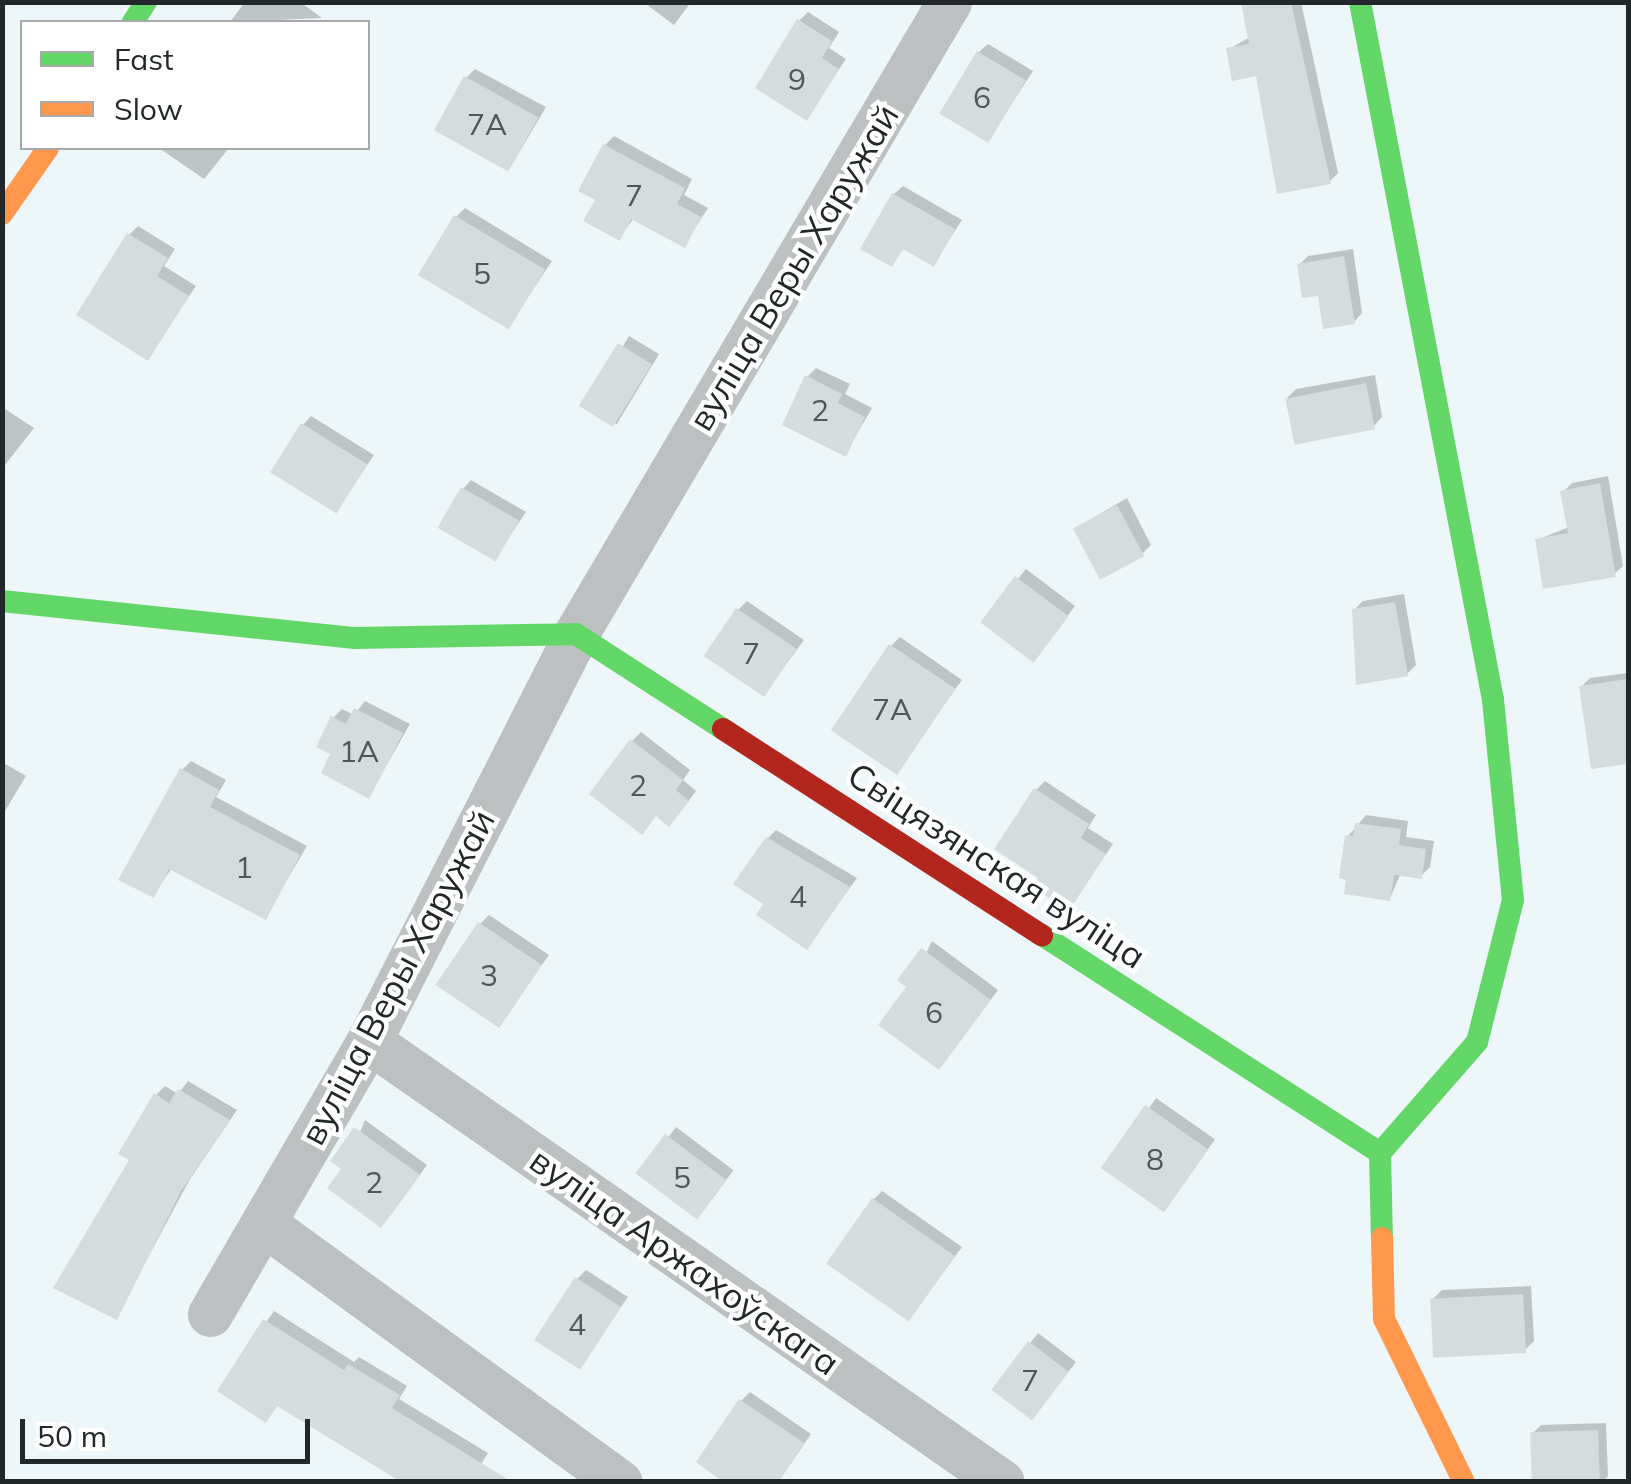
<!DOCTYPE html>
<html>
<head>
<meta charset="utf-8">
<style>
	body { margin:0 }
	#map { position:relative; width:1631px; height:1484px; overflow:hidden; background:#edf6f8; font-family:Mulish,sans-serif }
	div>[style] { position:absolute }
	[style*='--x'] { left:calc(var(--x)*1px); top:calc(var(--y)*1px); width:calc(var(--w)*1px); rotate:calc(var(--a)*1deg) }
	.shadow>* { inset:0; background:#0003; transform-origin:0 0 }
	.building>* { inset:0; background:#d5dcdd; transform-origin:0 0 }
	.street>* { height:45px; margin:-22.5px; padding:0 22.5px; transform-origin:22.5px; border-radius:22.5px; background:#bcc0c0 }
	.fast>* { height:22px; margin:-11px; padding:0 11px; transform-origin:11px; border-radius:11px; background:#63d668 }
	.slow>* { height:22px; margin:-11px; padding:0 11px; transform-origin:11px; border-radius:11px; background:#ff974d }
	.jam>* { height:22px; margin:-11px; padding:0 11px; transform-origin:11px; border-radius:11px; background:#b3261e }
	span { translate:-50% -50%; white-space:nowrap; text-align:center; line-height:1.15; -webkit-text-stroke:9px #fff; paint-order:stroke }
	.number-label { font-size:30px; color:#505758 }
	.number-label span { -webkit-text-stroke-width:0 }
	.street-label { font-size:35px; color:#222829 }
	.frame { position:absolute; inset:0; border:5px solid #222829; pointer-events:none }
	.legend { position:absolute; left:20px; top:20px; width:350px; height:130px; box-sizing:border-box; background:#fff; border:2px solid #a7a9a9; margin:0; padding:12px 18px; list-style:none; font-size:30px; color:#222829 }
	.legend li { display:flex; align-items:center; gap:20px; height:50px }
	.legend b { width:50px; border:2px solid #a7a9a9 }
	.scale { position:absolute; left:20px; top:1419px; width:290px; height:45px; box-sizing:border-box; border:5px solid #222829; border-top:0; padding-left:12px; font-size:30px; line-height:35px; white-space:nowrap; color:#222829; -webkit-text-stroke:8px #fff; paint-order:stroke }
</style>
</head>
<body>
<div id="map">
	<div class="shadow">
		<div style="clip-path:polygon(245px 2px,300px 2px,322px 18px,230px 22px)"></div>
		<div style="clip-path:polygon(643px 2px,691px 2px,674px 25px)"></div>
		<div style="clip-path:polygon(1244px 2px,1301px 2px,1338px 173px,1329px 182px,1258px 73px,1229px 49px,1250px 37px)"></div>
		<div style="clip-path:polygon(808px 12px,839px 32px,829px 48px,846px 59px,807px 117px,799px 21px)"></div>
		<div style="clip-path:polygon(988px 44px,1033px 71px,988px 140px,979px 52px)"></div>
		<div style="clip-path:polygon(475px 69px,546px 107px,510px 168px,466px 78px)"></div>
		<div style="clip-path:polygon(614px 136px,692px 179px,684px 195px,708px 208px,684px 245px,634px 218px,619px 238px,598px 199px,605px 145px)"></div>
		<div style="clip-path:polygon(159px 148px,229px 148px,204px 179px)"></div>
		<div style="clip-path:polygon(903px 186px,962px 220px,933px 264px,905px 247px,892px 264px,894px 194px)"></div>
		<div style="clip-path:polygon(465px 208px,552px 261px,508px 327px,456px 217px)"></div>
		<div style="clip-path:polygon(138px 226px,175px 249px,164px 266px,196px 286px,148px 358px,129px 235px)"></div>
		<div style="clip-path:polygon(1353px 249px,1362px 313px,1354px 322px,1299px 265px,1308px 256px)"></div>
		<div style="left:629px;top:336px;width:35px;height:82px;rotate:31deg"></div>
		<div style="clip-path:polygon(816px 368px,850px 384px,845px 394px,872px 408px,845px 454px,807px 377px)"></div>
		<div style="clip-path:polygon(1375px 375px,1382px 417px,1374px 426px,1287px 398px,1296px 389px)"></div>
		<div style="clip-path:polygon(2px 407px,34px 428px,5px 465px,2px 463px)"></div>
		<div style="clip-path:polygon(311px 416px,374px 455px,337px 510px,303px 425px)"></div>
		<div style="clip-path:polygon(1608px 476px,1623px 566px,1614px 574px,1537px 540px,1569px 527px,1563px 492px,1572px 483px)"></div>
		<div style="clip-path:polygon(471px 480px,526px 512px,495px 558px,463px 489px)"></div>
		<div style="clip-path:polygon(1127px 498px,1151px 545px,1142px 554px,1076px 528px)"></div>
		<div style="clip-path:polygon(1026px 569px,1075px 606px,1041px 651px,983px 622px)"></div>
		<div style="clip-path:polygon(1404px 594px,1416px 665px,1407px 674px,1358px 682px,1354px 610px,1363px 601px)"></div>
		<div style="clip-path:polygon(747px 601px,804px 640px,765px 693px,738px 610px)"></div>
		<div style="clip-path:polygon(900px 637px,962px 680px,895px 772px,891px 646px)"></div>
		<div style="clip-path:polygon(1628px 673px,1628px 761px,1593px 766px,1581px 687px,1590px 678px)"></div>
		<div style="clip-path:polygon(365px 701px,410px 724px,369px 796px,333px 718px,342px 709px,354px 715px)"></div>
		<div style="clip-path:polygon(641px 732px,690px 770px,683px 780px,696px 791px,678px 815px,632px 741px)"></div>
		<div style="clip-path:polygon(191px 761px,226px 780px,216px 797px,307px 846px,265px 917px,172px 868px,153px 895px,182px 770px)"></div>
		<div style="clip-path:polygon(2px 762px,26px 776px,2px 816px)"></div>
		<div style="clip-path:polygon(1045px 781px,1096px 815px,1088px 828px,1113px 844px,1069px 908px,1041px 878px,1036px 790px)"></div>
		<div style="clip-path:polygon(1366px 815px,1408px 821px,1406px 837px,1434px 841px,1430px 867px,1421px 876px,1401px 873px,1390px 898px,1348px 836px)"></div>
		<div style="clip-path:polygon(776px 830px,857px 878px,807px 947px,767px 903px,768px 838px)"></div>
		<div style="clip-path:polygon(489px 915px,549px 955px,499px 1024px,480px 924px)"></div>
		<div style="clip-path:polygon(932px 941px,998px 990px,947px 1058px,910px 986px)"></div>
		<div style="clip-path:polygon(188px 1081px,237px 1110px,190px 1179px,116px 1317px,132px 1159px,156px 1095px,165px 1086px,178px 1094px)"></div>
		<div style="left:1156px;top:1098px;width:72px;height:87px;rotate:35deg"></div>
		<div style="clip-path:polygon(365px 1120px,427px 1165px,390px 1216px,345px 1169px)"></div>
		<div style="left:676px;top:1127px;width:72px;height:58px;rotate:37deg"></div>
		<div style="clip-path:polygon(882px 1191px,962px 1247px,909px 1319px,873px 1200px)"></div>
		<div style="clip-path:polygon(586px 1270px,628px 1297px,578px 1367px,577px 1279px)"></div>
		<div style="clip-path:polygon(1531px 1286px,1534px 1341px,1525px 1350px,1433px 1299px,1442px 1290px)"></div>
		<div style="clip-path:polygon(274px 1311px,354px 1362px,359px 1357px,407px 1386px,399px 1399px,488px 1453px,470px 1482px,279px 1404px,266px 1420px,220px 1390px)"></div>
		<div style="clip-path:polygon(1038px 1333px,1076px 1362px,1040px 1408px,994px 1389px)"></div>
		<div style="clip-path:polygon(750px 1392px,811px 1434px,778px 1482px,741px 1401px)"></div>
		<div style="clip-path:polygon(1606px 1423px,1608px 1476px,1603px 1482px,1535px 1482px,1532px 1434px,1541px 1425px)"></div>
	</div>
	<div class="building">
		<div style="clip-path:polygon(1241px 2px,1291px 2px,1331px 184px,1277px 194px,1256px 76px,1232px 81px,1226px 48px,1249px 44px)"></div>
		<div style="clip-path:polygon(797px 19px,832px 41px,822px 58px,839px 69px,807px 121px,755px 88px)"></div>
		<div style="left:977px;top:51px;width:57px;height:73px;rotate:31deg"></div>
		<div style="left:464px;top:76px;width:85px;height:62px;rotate:29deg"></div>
		<div style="clip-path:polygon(603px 144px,685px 188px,677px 204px,701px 217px,685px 248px,631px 219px,620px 241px,583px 221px,595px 200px,578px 191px)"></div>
		<div style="clip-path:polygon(892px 193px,955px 229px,934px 267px,903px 249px,892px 267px,860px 249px)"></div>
		<div style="left:454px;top:215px;width:106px;height:70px;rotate:31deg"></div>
		<div style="clip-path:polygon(127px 233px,168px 258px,157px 276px,189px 296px,148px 361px,76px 315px)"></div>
		<div style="clip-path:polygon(1344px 256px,1355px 324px,1323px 329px,1318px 296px,1302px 298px,1297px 264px)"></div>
		<div style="left:618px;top:343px;width:40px;height:74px;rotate:32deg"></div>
		<div style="clip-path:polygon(805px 375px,842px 394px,838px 403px,865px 417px,846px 457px,782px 425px)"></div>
		<div style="left:1366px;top:383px;width:47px;height:82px;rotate:79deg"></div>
		<div style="left:301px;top:423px;width:78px;height:58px;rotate:32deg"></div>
		<div style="clip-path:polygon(1600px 483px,1616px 577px,1543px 589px,1535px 539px,1568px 533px,1560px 491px)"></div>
		<div style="left:461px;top:487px;width:67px;height:47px;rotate:30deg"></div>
		<div style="left:1117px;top:505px;width:58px;height:50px;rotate:62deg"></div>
		<div style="left:1015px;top:576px;width:67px;height:58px;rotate:37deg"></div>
		<div style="clip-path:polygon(1395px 602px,1408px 676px,1356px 685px,1352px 609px)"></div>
		<div style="left:736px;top:608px;width:73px;height:58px;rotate:34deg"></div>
		<div style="left:889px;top:644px;width:80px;height:104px;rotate:34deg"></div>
		<div style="clip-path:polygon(1628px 679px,1628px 764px,1591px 769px,1579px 686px)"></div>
		<div style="clip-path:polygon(354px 708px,403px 733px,369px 799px,321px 773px,330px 754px,316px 747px,331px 716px,346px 724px)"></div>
		<div style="clip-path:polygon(630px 739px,683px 780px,676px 790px,689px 801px,669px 827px,656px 816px,642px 835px,589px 794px)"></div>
		<div style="clip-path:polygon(180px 768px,219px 790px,210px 807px,300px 855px,266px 920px,169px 869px,154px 898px,118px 880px)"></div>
		<div style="clip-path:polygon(1034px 788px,1089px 824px,1081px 838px,1106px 854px,1069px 911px,1032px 887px,1038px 878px,994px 849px)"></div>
		<div style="clip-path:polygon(1355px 823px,1401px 829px,1399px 845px,1426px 849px,1422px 879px,1394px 875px,1390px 901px,1344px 894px,1346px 880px,1339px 878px,1345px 835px,1353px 836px)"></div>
		<div style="clip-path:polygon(766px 837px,850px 887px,807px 950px,756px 915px,763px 904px,733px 884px)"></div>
		<div style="left:478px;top:922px;width:77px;height:76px;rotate:34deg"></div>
		<div style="clip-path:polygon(921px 948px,991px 1000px,939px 1070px,878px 1025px,906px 987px,897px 980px)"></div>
		<div style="clip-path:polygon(178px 1089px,230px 1120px,181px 1191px,117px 1320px,53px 1288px,129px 1160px,118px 1154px,154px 1093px,169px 1103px)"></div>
		<div style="left:1145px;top:1105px;width:77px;height:77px;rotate:35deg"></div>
		<div style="clip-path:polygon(354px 1127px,420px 1175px,381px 1228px,327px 1188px,341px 1169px,330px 1161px)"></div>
		<div style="left:665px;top:1134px;width:77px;height:49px;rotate:37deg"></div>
		<div style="left:872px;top:1198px;width:101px;height:80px;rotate:35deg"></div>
		<div style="left:575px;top:1277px;width:55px;height:75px;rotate:33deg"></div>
		<div style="left:1523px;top:1294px;width:59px;height:93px;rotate:87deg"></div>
		<div style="clip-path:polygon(263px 1319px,344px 1370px,348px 1364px,400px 1395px,392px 1408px,512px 1482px,401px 1482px,277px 1406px,266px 1423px,217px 1391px)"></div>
		<div style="left:1028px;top:1341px;width:51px;height:61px;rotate:37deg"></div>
		<div style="clip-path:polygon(739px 1399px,804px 1443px,778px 1482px,723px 1482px,696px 1462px)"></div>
		<div style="left:1598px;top:1430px;width:52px;height:68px;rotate:88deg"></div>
	</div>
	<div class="street">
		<div style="--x:369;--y:1041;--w:771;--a:34.86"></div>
		<div style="--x:263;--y:1223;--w:441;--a:36"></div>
		<div style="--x:210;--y:1314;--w:316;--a:-59.8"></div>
		<div style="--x:369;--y:1041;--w:457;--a:-63"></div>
		<div style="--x:576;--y:634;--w:734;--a:-59.45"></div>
	</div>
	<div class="fast">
		<div style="--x:1360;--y:2;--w:711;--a:79.21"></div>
		<div style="--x:1493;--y:700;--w:201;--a:84.3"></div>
		<div style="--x:1513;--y:900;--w:146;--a:104.2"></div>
		<div style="--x:1477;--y:1042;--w:147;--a:131.1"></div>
		<div style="--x:1380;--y:1153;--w:85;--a:88.7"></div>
		<div style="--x:133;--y:22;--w:24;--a:-57"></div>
		<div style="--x:2;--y:601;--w:355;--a:6"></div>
		<div style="--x:355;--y:638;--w:221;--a:-1"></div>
		<div style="--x:576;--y:634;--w:175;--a:32.9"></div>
		<div style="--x:1042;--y:935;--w:402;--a:32.8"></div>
	</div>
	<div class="slow">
		<div style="--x:2;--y:214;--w:80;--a:-55.1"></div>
		<div style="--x:1382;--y:1238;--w:81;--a:88.6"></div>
		<div style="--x:1384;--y:1319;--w:182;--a:63.9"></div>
	</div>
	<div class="jam">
		<div style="--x:723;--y:729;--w:380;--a:32.9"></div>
	</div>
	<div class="number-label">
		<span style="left:797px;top:79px">9</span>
		<span style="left:982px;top:97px">6</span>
		<span style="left:487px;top:124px">7А</span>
		<span style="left:634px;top:195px">7</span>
		<span style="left:482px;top:273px">5</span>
		<span style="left:820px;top:410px">2</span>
		<span style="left:751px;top:653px">7</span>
		<span style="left:892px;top:709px">7А</span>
		<span style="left:359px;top:751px">1А</span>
		<span style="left:638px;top:785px">2</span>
		<span style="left:244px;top:867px">1</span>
		<span style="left:798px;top:896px">4</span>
		<span style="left:489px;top:975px">3</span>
		<span style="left:934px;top:1012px">6</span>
		<span style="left:1155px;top:1159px">8</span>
		<span style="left:682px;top:1177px">5</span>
		<span style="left:374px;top:1182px">2</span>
		<span style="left:577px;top:1324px">4</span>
		<span style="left:1030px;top:1380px">7</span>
	</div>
	<div class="street-label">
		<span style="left:793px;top:267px;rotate:-59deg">вуліца Веры Харужай</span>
		<span style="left:997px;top:865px;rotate:33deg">Свіцязянская вуліца</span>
		<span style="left:397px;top:977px;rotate:-62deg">вуліца Веры Харужай</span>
		<span style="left:685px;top:1261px;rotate:35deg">вуліца Аржахоўскага</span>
	</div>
	<div class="frame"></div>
	<ul class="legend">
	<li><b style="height:12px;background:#63d668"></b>Fast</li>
	<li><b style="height:12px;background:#ff974d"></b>Slow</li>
	</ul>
	<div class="scale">50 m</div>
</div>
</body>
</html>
